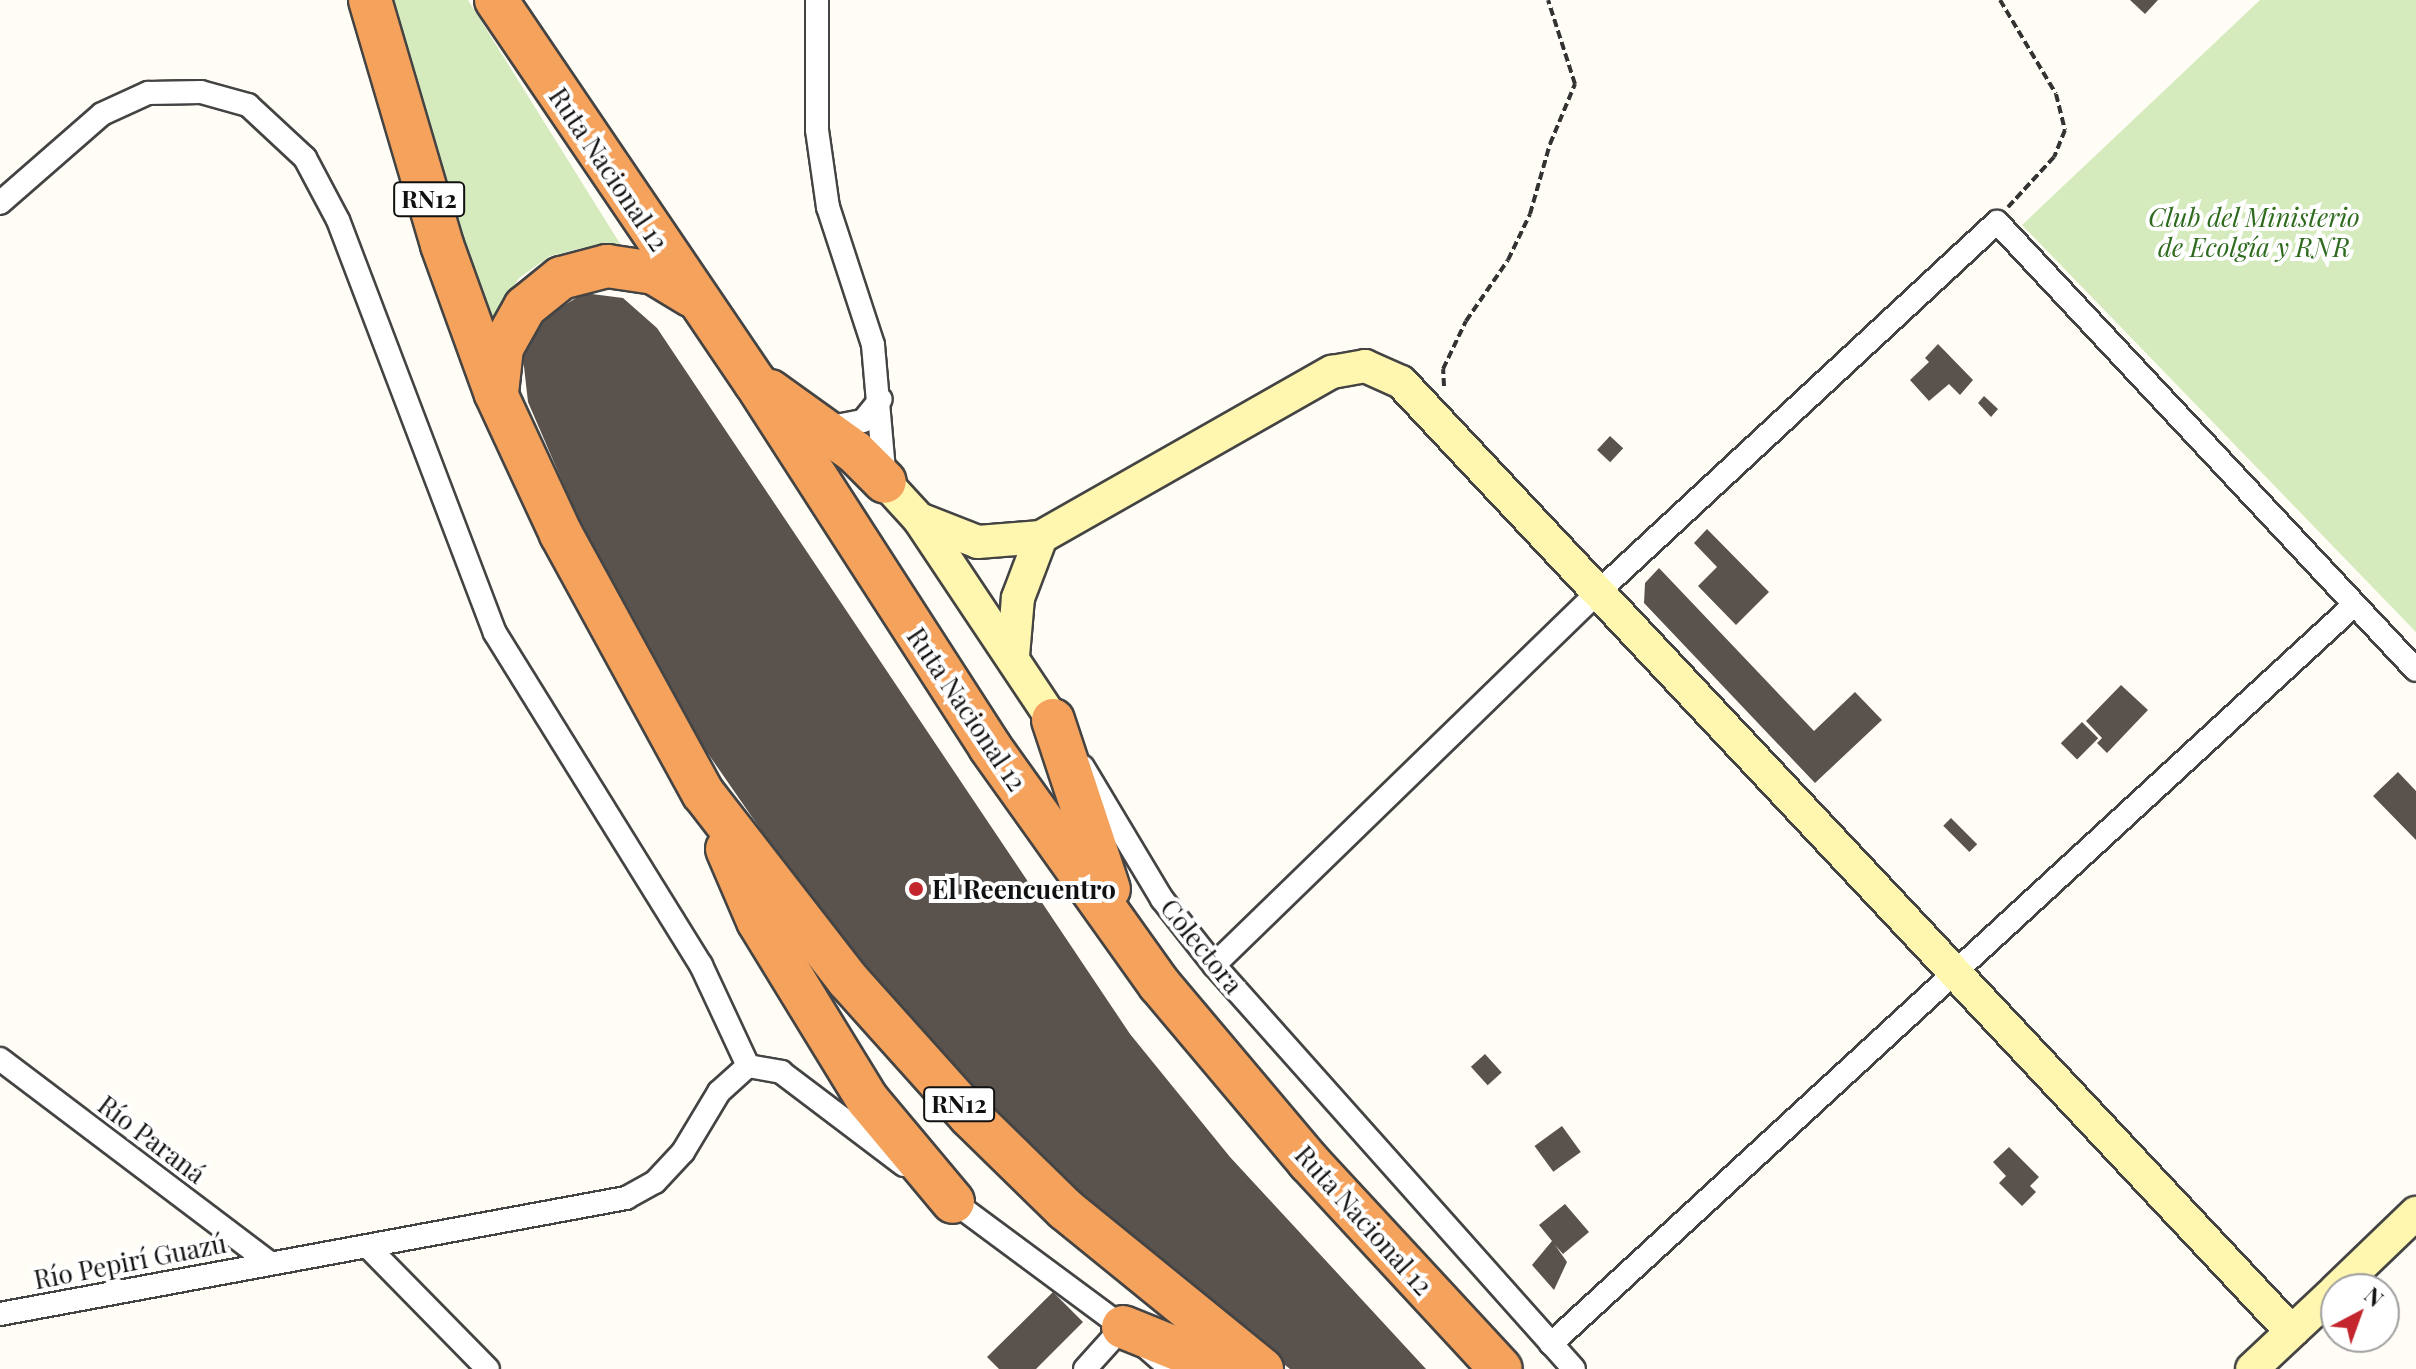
<!DOCTYPE html>
<html>
<head>
<meta charset="utf-8">
<style>
	body { margin:0 }
	#map { position:relative; width:2416px; height:1369px; overflow:hidden; background:#fffdf5; font-family:"Playfair Display",serif }
	div>[style] { position:absolute }
	[style*='--x'] { left:calc(var(--x)*1px); top:calc(var(--y)*1px); width:calc(var(--w)*1px); rotate:calc(var(--a)*1deg) }
	.green>* { inset:0; background:#d5ebbd }
	.building>* { inset:0; background:#5a524d; transform-origin:0 0 }
	.path>* { height:4px; margin-top:-2px; transform-origin:0; background:repeating-linear-gradient(90deg,#333 0 8px,transparent 0 12px) }
	.roads { filter:drop-shadow(2px 0 #444) drop-shadow(-2px 0 #444) drop-shadow(0 2px #444) drop-shadow(0 -2px #444) }
	.street>* { height:22px; margin:-11px; padding:0 11px; transform-origin:11px; border-radius:11px; background:#fff }
	.secondary>* { height:32px; margin:-16px; padding:0 16px; transform-origin:16px; border-radius:16px; background:#fff6b0 }
	.highway>* { height:42px; margin:-21px; padding:0 21px; transform-origin:21px; border-radius:21px; background:#f5a25d }
	.dots>* { width:22px; height:22px; translate:-50% -50%; box-sizing:border-box; border:4px solid #fff; border-radius:50% }
	span { translate:-50% -50%; white-space:nowrap; text-align:center; line-height:1.15; -webkit-text-stroke:8px #fff; paint-order:stroke }
	.shield-label span { padding:2px 6px; background:#fff; border:2px solid; border-radius:6px; -webkit-text-stroke-width:0 }
	.shield-label { font-size:24px; color:#111; font-weight:700 }
	.street-label { font-size:26px; color:#111 }
	.park-label { font-size:26px; color:#2f6b1f; font-style:italic }
	.poi-label { font-size:26px; color:#111; font-weight:700 }
	.left { translate:0 -50%; text-align:left }
	.north { position:absolute; left:2320px; top:1273px; width:80px; height:80px; box-sizing:border-box; background:#fff; border:2px solid #a0a0a0; border-radius:50%; rotate:41deg; font-size:22px; font-weight:700; line-height:32px; text-align:center; color:#111 }
	.north::after { content:''; display:block; margin:auto; width:28px; height:36px; background:#c4262e; clip-path:polygon(50% 0,100% 100%,50% 72%,0 100%) }
</style>
</head>
<body>
<div id="map">
	<div class="green">
		<div style="clip-path:polygon(381px 0,468px 0,624px 250px,582px 248px,550px 256px,519px 278px,487px 329px)"></div>
		<div style="clip-path:polygon(2260px 0,2416px 0,2416px 632px,2022px 225px)"></div>
	</div>
	<div class="building">
		<div style="clip-path:polygon(2130px 0,2158px 0,2145px 14px)"></div>
		<div style="clip-path:polygon(584px 293px,623px 298px,657px 328px,1130px 1034px,1230px 1157px,1426px 1369px,1290px 1369px,1058px 1183px,848px 955px,677px 709px,597px 562px,528px 402px,522px 349px,547px 316px)"></div>
		<div style="clip-path:polygon(1938px 344px,1973px 380px,1960px 395px,1949px 384px,1929px 401px,1910px 380px,1929px 362px,1925px 358px)"></div>
		<div style="clip-path:polygon(1984px 396px,1998px 409px,1991px 417px,1978px 403px)"></div>
		<div style="left:1610px;top:436px;width:18px;height:19px;rotate:43deg"></div>
		<div style="clip-path:polygon(1707px 529px,1769px 592px,1736px 625px,1698px 586px,1717px 567px,1694px 543px)"></div>
		<div style="clip-path:polygon(1659px 568px,1814px 731px,1855px 692px,1882px 720px,1815px 783px,1644px 603px,1645px 583px)"></div>
		<div style="clip-path:polygon(2121px 685px,2148px 710px,2107px 753px,2097px 743px,2102px 738px,2086px 721px)"></div>
		<div style="left:2082px;top:722px;width:23px;height:30px;rotate:45deg"></div>
		<div style="clip-path:polygon(2398px 772px,2416px 791px,2416px 840px,2373px 796px)"></div>
		<div style="left:1951px;top:818px;width:37px;height:11px;rotate:45deg"></div>
		<div style="left:1485px;top:1054px;width:25px;height:19px;rotate:48deg"></div>
		<div style="left:1562px;top:1126px;width:32px;height:34px;rotate:54deg"></div>
		<div style="clip-path:polygon(2009px 1147px,2039px 1177px,2030px 1186px,2036px 1192px,2022px 1206px,1999px 1183px,2006px 1176px,1993px 1162px)"></div>
		<div style="clip-path:polygon(1565px 1204px,1589px 1232px,1563px 1254px,1555px 1245px,1567px 1262px,1554px 1290px,1532px 1265px,1552px 1241px,1539px 1225px)"></div>
		<div style="clip-path:polygon(1053px 1292px,1083px 1322px,1036px 1369px,999px 1369px,987px 1357px)"></div>
	</div>
	<div class="path">
		<div style="--x:2000;--y:0;--w:109;--a:59.2"></div>
		<div style="--x:2056;--y:94;--w:37;--a:76"></div>
		<div style="--x:2065;--y:130;--w:29;--a:112"></div>
		<div style="--x:2054;--y:157;--w:68;--a:132.6"></div>
		<div style="--x:1444;--y:386;--w:17;--a:-93"></div>
		<div style="--x:1443;--y:369;--w:53;--a:-64.4"></div>
		<div style="--x:1466;--y:321;--w:74;--a:-55.5"></div>
		<div style="--x:1508;--y:260;--w:51;--a:-64.4"></div>
		<div style="--x:1530;--y:214;--w:73;--a:-74.1"></div>
		<div style="--x:1550;--y:144;--w:65;--a:-67.4"></div>
		<div style="--x:1575;--y:84;--w:88;--a:-107.8"></div>
	</div>
	<div class="roads">
		<div class="street">
			<div style="--x:817;--y:0;--w:130;--a:90"></div>
			<div style="--x:817;--y:130;--w:78;--a:81.9"></div>
			<div style="--x:828;--y:207;--w:145;--a:71.9"></div>
			<div style="--x:873;--y:345;--w:137;--a:85"></div>
			<div style="--x:0;--y:203;--w:135;--a:-41.1"></div>
			<div style="--x:102;--y:114;--w:51;--a:-24.5"></div>
			<div style="--x:148;--y:93;--w:53;--a:-1.1"></div>
			<div style="--x:201;--y:92;--w:49;--a:15.5"></div>
			<div style="--x:248;--y:105;--w:78;--a:42.9"></div>
			<div style="--x:305;--y:158;--w:70;--a:62"></div>
			<div style="--x:338;--y:220;--w:442;--a:69.2"></div>
			<div style="--x:495;--y:633;--w:391;--a:58.2"></div>
			<div style="--x:701;--y:965;--w:111;--a:65"></div>
			<div style="--x:826;--y:428;--w:38;--a:-11"></div>
			<div style="--x:863;--y:421;--w:28;--a:-51"></div>
			<div style="--x:1083;--y:767;--w:154;--a:59.1"></div>
			<div style="--x:1162;--y:899;--w:84;--a:51.8"></div>
			<div style="--x:1214;--y:965;--w:541;--a:48.3"></div>
			<div style="--x:1214;--y:965;--w:533;--a:-44.16"></div>
			<div style="--x:1596;--y:594;--w:547;--a:-42.85"></div>
			<div style="--x:1997;--y:222;--w:613;--a:46.92"></div>
			<div style="--x:0;--y:1059;--w:338;--a:37.1"></div>
			<div style="--x:947;--y:1197;--w:219;--a:36.5"></div>
			<div style="--x:1123;--y:1327;--w:64;--a:41.2"></div>
			<div style="--x:370;--y:1249;--w:168;--a:45.5"></div>
			<div style="--x:0;--y:1314;--w:637;--a:-10.5"></div>
			<div style="--x:626;--y:1198;--w:33;--a:-29"></div>
			<div style="--x:655;--y:1182;--w:41;--a:-47"></div>
			<div style="--x:683;--y:1152;--w:70;--a:-59"></div>
			<div style="--x:719;--y:1092;--w:39;--a:-42"></div>
			<div style="--x:748;--y:1066;--w:34;--a:10"></div>
			<div style="--x:781;--y:1072;--w:154;--a:37.1"></div>
			<div style="--x:1551;--y:1344;--w:1090;--a:-42.62"></div>
			<div style="--x:1085;--y:1369;--w:57;--a:-47.9"></div>
		</div>
		<div class="secondary">
			<div style="--x:885;--y:482;--w:50;--a:47.4"></div>
			<div style="--x:919;--y:519;--w:242;--a:56.3"></div>
			<div style="--x:919;--y:519;--w:63;--a:21.3"></div>
			<div style="--x:978;--y:542;--w:63;--a:-4.5"></div>
			<div style="--x:1041;--y:537;--w:335;--a:-29.6"></div>
			<div style="--x:1332;--y:372;--w:34;--a:-10"></div>
			<div style="--x:1365;--y:366;--w:39;--a:24"></div>
			<div style="--x:1401;--y:382;--w:1302;--a:46.84"></div>
			<div style="--x:1013;--y:656;--w:58;--a:-85.1"></div>
			<div style="--x:1018;--y:598;--w:65;--a:-69.3"></div>
			<div style="--x:2337;--y:1289;--w:110;--a:-43.9"></div>
			<div style="--x:2252;--y:1369;--w:115;--a:-43.2"></div>
		</div>
		<div class="highway">
			<div style="--x:370;--y:0;--w:255;--a:73.6"></div>
			<div style="--x:442;--y:245;--w:158;--a:70.1"></div>
			<div style="--x:496;--y:394;--w:154;--a:65.1"></div>
			<div style="--x:561;--y:534;--w:295;--a:61.3"></div>
			<div style="--x:703;--y:793;--w:237;--a:52.2"></div>
			<div style="--x:848;--y:980;--w:183;--a:48.1"></div>
			<div style="--x:970;--y:1116;--w:133;--a:44.4"></div>
			<div style="--x:1065;--y:1209;--w:254;--a:39.1"></div>
			<div style="--x:496;--y:0;--w:462;--a:55.9"></div>
			<div style="--x:755;--y:382;--w:434;--a:57.2"></div>
			<div style="--x:990;--y:747;--w:292;--a:54.5"></div>
			<div style="--x:1160;--y:985;--w:231;--a:49.9"></div>
			<div style="--x:1309;--y:1162;--w:282;--a:47.2"></div>
			<div style="--x:770;--y:391;--w:105;--a:35.7"></div>
			<div style="--x:855;--y:452;--w:42;--a:45"></div>
			<div style="--x:497;--y:393;--w:45;--a:-83.7"></div>
			<div style="--x:502;--y:348;--w:47;--a:-60.7"></div>
			<div style="--x:525;--y:307;--w:46;--a:-38.9"></div>
			<div style="--x:561;--y:278;--w:48;--a:-14.6"></div>
			<div style="--x:607;--y:266;--w:48;--a:8.5"></div>
			<div style="--x:654;--y:273;--w:44;--a:31.2"></div>
			<div style="--x:1053;--y:720;--w:178;--a:71.7"></div>
			<div style="--x:727;--y:849;--w:78;--a:66.7"></div>
			<div style="--x:758;--y:921;--w:209;--a:58.5"></div>
			<div style="--x:867;--y:1099;--w:134;--a:50.1"></div>
			<div style="--x:1123;--y:1327;--w:112;--a:22"></div>
		</div>
	</div>
	<div class="dots">
		<div style="left:916px;top:889px;background:#c4262e"></div>
	</div>
	<div class="shield-label">
		<span style="left:429px;top:199px">RN12</span>
		<span style="left:959px;top:1104px">RN12</span>
	</div>
	<div class="street-label">
		<span style="left:609px;top:169px;rotate:56deg">Ruta Nacional 12</span>
		<span style="left:967px;top:709px;rotate:56deg">Ruta Nacional 12</span>
		<span style="left:1202px;top:946px;rotate:51deg">Colectora</span>
		<span style="left:152px;top:1139px;rotate:37deg">Río Paraná</span>
		<span style="left:1364px;top:1220px;rotate:48deg">Ruta Nacional 12</span>
		<span style="left:130px;top:1261px;rotate:-11deg">Río Pepirí Guazú</span>
	</div>
	<div class="park-label">
		<span style="left:2254px;top:232px">Club del Ministerio<br>de Ecolgía y RNR</span>
	</div>
	<div class="poi-label">
		<span class="left" style="left:932px;top:889px">El Reencuentro</span>
	</div>
	<div class="north">N</div>
</div>
</body>
</html>
